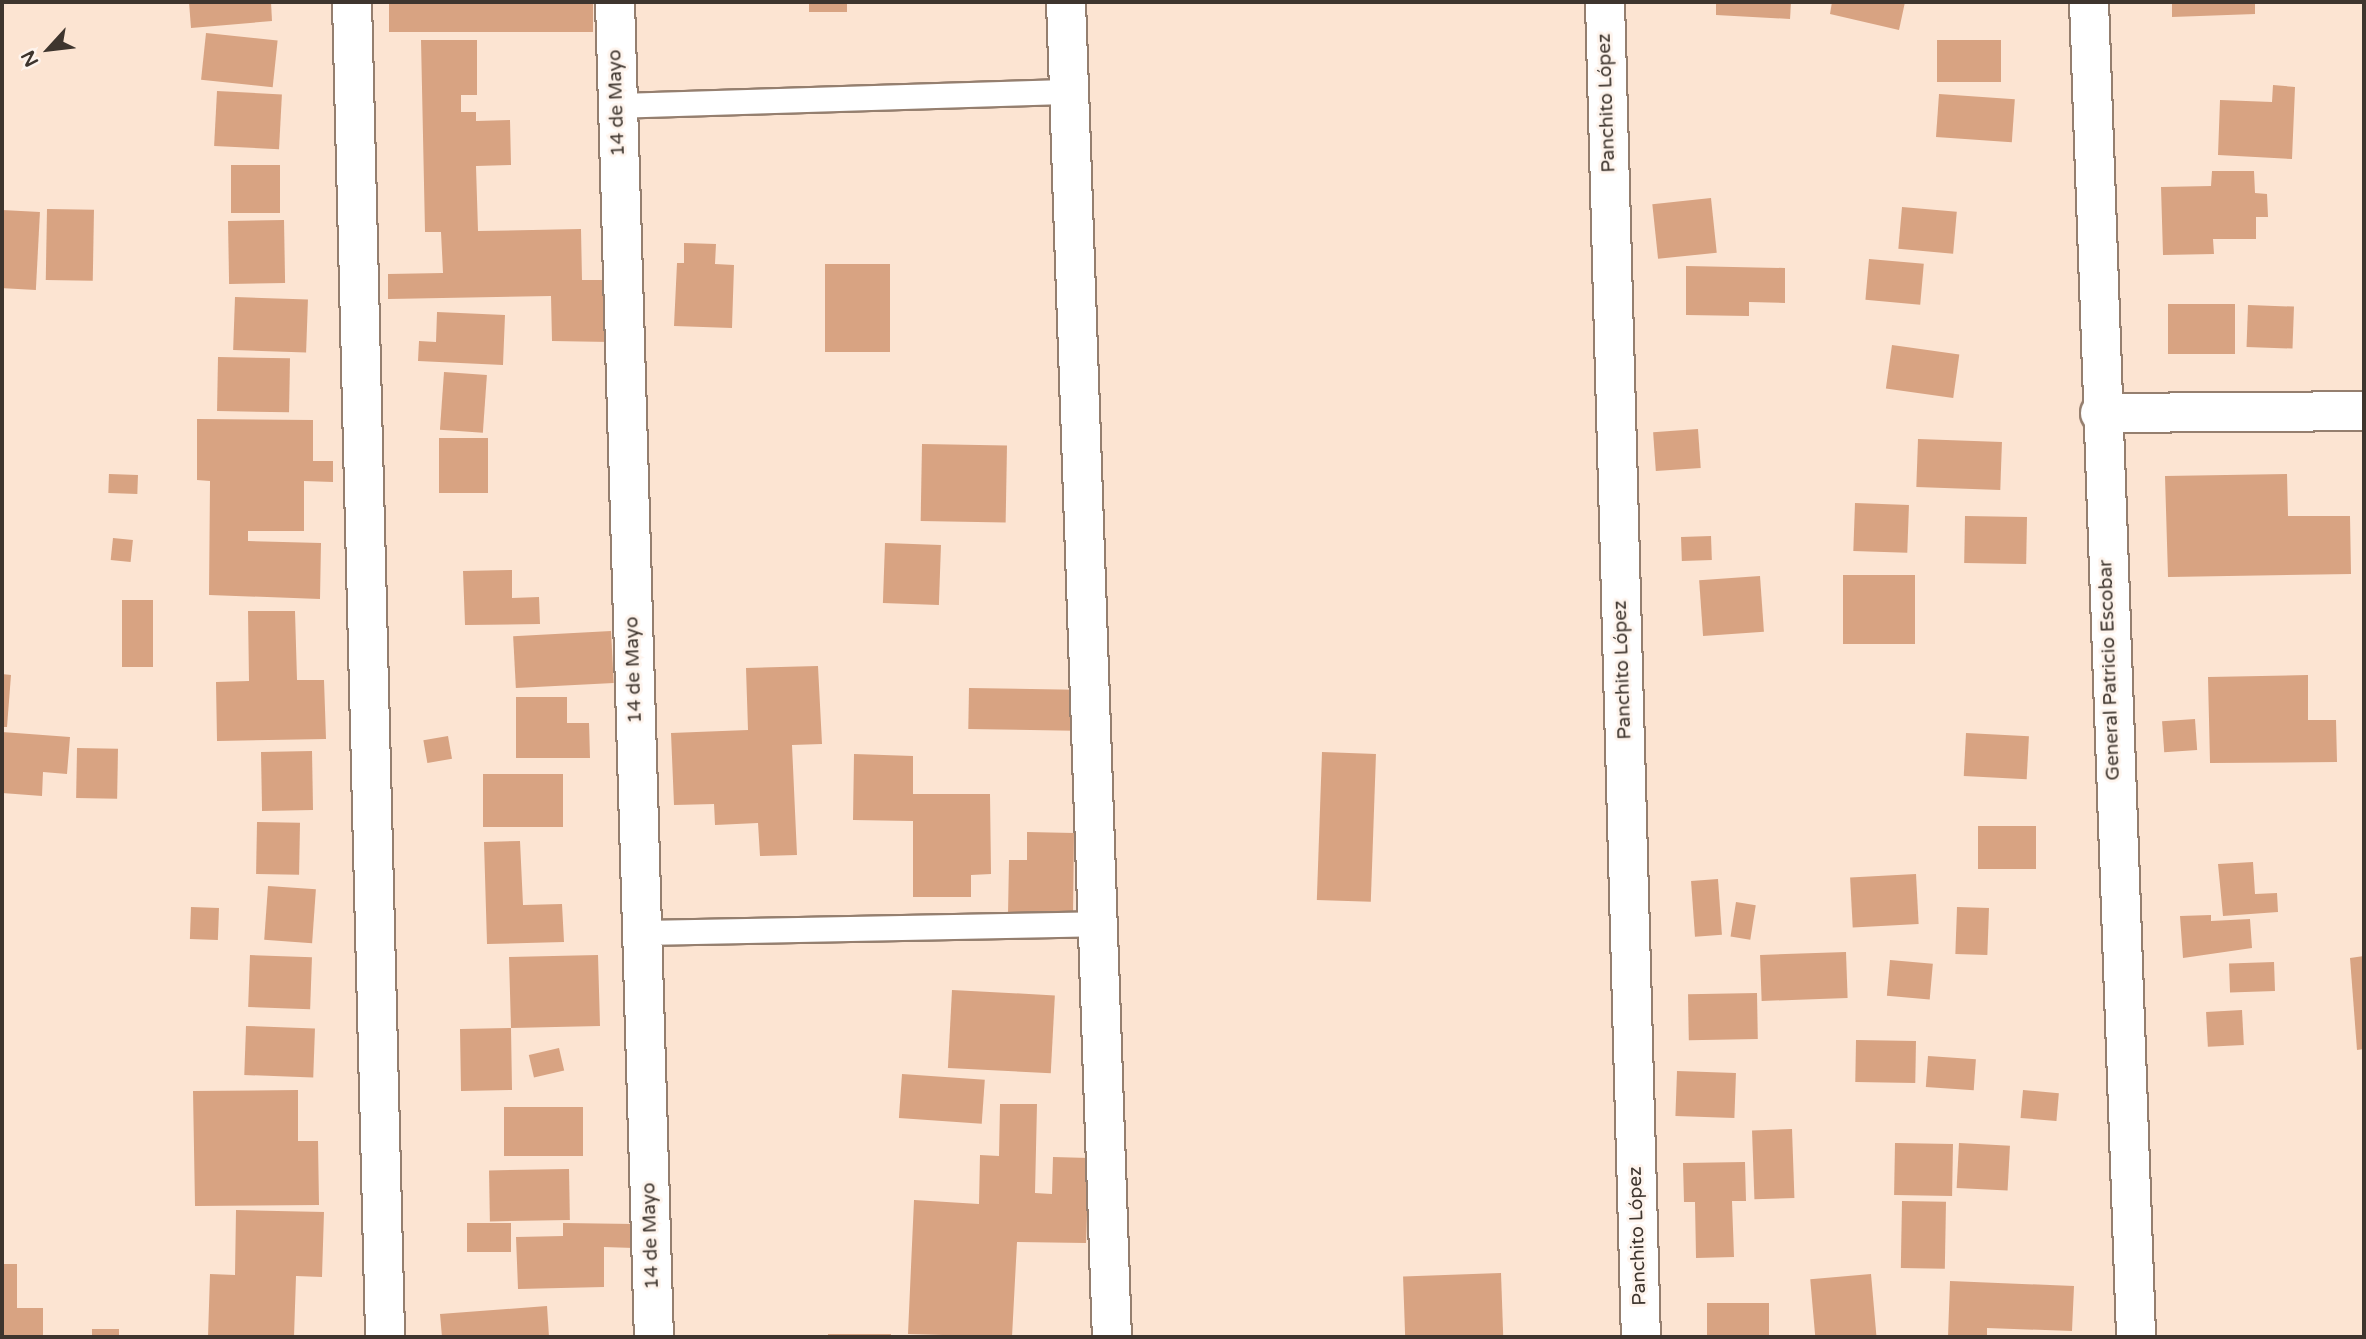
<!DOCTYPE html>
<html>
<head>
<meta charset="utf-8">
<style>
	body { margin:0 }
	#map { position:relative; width:2366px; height:1339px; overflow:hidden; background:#fce4d2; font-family:"Varela Round",sans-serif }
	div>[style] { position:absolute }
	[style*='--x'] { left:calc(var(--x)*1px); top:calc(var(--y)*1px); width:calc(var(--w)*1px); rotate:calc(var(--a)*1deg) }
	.building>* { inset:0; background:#d8a382; transform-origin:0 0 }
	.roads { filter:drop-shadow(2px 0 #957f6f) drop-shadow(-2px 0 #957f6f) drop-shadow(0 2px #957f6f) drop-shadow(0 -2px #957f6f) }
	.lane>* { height:24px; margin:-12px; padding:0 12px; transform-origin:12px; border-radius:12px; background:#fff }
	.street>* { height:38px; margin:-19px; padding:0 19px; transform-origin:19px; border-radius:19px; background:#fff }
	span { translate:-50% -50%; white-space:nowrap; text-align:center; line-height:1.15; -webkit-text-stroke:6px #fef4ed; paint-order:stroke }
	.street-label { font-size:19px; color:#3e352e }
	.frame { position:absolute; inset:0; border:4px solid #3e352e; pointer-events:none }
	.north { position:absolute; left:14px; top:14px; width:70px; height:70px; -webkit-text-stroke:5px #fef4ed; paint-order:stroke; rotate:243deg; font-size:19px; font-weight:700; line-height:28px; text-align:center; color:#3e352e }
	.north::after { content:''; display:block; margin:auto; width:24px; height:32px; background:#3e352e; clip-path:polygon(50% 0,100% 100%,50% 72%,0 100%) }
</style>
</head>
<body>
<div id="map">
	<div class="building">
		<div style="clip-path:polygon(189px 2px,271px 2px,272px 21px,191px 28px)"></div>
		<div style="left:389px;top:2px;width:204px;height:30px"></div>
		<div style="left:809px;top:2px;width:38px;height:10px"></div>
		<div style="clip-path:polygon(1716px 2px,1791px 2px,1790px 19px,1716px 15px)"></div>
		<div style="clip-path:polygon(1832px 2px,1905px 2px,1899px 30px,1830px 14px)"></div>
		<div style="clip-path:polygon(2172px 2px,2255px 2px,2255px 14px,2172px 17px)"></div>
		<div style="left:206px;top:33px;width:72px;height:47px;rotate:6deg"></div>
		<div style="clip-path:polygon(421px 40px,477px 40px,477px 95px,461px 95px,461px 112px,476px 112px,476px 121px,510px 120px,511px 165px,476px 166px,478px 231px,581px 229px,582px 280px,610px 280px,610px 342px,552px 341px,551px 296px,388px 299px,388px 274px,443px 273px,441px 232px,425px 232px)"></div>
		<div style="left:1937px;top:40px;width:64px;height:42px"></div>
		<div style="clip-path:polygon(2273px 85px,2295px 87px,2292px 159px,2218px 155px,2220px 100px,2272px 102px)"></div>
		<div style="left:217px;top:91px;width:65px;height:55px;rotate:3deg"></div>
		<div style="left:1939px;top:94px;width:76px;height:43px;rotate:4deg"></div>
		<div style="left:231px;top:165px;width:49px;height:48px"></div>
		<div style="clip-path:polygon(2212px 171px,2254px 171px,2255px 193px,2267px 194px,2268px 217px,2256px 217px,2256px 239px,2213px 239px,2214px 254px,2163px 255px,2161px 187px,2211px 186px)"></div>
		<div style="left:1711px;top:198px;width:55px;height:59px;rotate:84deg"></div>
		<div style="left:1902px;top:207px;width:55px;height:42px;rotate:5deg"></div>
		<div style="left:47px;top:209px;width:47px;height:71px;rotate:1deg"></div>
		<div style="left:2px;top:210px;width:38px;height:78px;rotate:3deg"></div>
		<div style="left:284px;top:220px;width:63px;height:56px;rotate:89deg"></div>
		<div style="clip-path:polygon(684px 243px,716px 244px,715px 264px,734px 265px,732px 328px,674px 326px,677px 263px,684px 263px)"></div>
		<div style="left:1869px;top:259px;width:55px;height:41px;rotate:5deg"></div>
		<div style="left:825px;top:264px;width:65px;height:88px"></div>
		<div style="clip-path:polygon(1686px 266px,1785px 268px,1785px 303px,1749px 302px,1749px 316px,1686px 315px)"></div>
		<div style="left:235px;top:297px;width:73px;height:53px;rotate:2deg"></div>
		<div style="left:2168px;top:304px;width:67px;height:50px"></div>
		<div style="left:2248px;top:305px;width:46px;height:42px;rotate:2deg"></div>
		<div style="clip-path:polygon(437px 312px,505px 315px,503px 365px,418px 361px,419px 341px,436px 342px)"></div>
		<div style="left:1892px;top:345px;width:68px;height:44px;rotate:8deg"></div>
		<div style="left:218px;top:357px;width:72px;height:54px;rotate:1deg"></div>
		<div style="left:444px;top:372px;width:43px;height:58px;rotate:4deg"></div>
		<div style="clip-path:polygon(197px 419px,313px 420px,313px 461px,333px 461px,333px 482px,304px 481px,304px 531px,248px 531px,248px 541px,321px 543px,320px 599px,209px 595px,210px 481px,197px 480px)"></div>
		<div style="left:1698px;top:429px;width:39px;height:45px;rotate:86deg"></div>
		<div style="left:439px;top:438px;width:49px;height:55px"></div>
		<div style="left:1918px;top:439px;width:84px;height:48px;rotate:2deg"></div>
		<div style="left:922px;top:444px;width:85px;height:77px;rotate:1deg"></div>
		<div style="left:109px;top:474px;width:29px;height:19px;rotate:2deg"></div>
		<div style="clip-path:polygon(2287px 474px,2288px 516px,2350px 516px,2351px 574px,2168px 577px,2165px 476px)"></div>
		<div style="left:1855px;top:503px;width:54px;height:48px;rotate:2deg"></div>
		<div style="left:1965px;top:516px;width:62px;height:47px;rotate:1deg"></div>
		<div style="left:1711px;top:536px;width:24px;height:30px;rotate:88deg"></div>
		<div style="left:113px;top:538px;width:20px;height:22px;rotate:6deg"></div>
		<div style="left:885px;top:543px;width:56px;height:60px;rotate:2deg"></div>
		<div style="clip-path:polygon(512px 570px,512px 598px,539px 597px,540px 624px,465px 625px,463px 571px)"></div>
		<div style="left:1843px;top:575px;width:72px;height:69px"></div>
		<div style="left:1760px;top:576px;width:56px;height:61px;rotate:86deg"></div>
		<div style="left:122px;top:600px;width:31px;height:67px"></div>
		<div style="clip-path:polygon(248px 611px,295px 611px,297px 680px,324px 680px,326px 739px,217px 741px,216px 682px,249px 681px)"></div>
		<div style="left:611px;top:631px;width:52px;height:98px;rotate:87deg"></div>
		<div style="clip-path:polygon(818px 666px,822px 744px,792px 745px,797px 855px,760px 856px,758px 823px,715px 825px,714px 804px,674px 805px,671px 733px,748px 730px,746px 668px)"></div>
		<div style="clip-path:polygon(2px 674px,11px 675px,7px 727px,2px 727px)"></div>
		<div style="clip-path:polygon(2308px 675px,2308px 720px,2336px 720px,2337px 762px,2210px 763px,2208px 677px)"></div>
		<div style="left:969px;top:688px;width:106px;height:41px;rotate:1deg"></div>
		<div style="clip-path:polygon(516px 697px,567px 697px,567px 723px,589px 723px,590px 758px,516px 758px)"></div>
		<div style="left:2195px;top:719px;width:31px;height:33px;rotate:86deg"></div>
		<div style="clip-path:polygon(2px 732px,70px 737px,67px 774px,43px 772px,42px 796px,2px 793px)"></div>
		<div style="left:1966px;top:733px;width:63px;height:43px;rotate:3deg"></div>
		<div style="left:448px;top:736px;width:23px;height:25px;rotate:80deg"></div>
		<div style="left:77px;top:748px;width:41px;height:50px;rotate:1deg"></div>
		<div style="left:312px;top:751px;width:59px;height:51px;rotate:89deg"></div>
		<div style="left:1322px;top:752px;width:54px;height:148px;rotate:2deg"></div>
		<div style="clip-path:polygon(854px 754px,913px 756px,913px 794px,990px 794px,991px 874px,971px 875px,971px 897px,913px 897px,913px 821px,853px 820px)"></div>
		<div style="left:483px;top:774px;width:80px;height:53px"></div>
		<div style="left:257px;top:822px;width:43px;height:52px;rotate:1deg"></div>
		<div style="left:1978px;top:826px;width:58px;height:43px"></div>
		<div style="clip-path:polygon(1027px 832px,1074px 833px,1073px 915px,1008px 914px,1009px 860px,1027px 860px)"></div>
		<div style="clip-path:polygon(520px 841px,523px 905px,562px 904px,564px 942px,487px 944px,484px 842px)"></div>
		<div style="clip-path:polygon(2253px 862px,2255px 894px,2277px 893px,2278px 912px,2223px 916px,2218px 864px)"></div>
		<div style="left:1916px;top:874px;width:50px;height:66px;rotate:87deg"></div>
		<div style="left:1718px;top:879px;width:56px;height:27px;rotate:86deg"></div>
		<div style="left:268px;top:886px;width:48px;height:54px;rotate:4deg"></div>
		<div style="left:1736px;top:902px;width:20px;height:35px;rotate:9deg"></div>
		<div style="left:191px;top:907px;width:28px;height:32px;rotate:2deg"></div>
		<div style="left:1957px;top:907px;width:32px;height:47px;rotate:2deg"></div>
		<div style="clip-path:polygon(2211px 915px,2211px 921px,2250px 919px,2252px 948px,2183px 958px,2180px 916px)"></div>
		<div style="left:1846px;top:952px;width:46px;height:86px;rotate:88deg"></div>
		<div style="left:250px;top:955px;width:62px;height:52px;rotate:2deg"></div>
		<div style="clip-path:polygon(598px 955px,600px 1026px,511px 1028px,512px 1090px,461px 1091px,460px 1029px,511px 1028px,509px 957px)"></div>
		<div style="clip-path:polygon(2364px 956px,2364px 1049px,2357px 1050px,2350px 958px)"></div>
		<div style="left:1890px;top:960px;width:43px;height:36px;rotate:5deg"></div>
		<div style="left:2274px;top:962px;width:29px;height:45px;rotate:88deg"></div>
		<div style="left:952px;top:990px;width:103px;height:78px;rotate:3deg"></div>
		<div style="left:1757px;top:993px;width:46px;height:69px;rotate:89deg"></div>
		<div style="left:2242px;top:1010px;width:35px;height:36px;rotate:87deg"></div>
		<div style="left:246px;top:1026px;width:69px;height:49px;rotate:2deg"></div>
		<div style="left:1856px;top:1040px;width:60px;height:42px;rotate:1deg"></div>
		<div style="left:559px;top:1048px;width:23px;height:31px;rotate:77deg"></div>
		<div style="left:1928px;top:1056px;width:48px;height:31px;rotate:4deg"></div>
		<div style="left:1677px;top:1071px;width:59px;height:45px;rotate:2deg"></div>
		<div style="left:902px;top:1074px;width:83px;height:44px;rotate:4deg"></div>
		<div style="clip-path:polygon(298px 1090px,298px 1141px,318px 1141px,319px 1205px,195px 1206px,193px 1091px)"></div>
		<div style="left:2023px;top:1090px;width:36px;height:28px;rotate:5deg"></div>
		<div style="clip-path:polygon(1000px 1104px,1037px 1104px,1035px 1193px,1052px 1194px,1053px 1157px,1089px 1158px,1086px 1243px,1017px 1242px,1012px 1337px,908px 1334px,914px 1200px,979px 1204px,980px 1155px,999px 1156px)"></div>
		<div style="left:504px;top:1107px;width:79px;height:49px"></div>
		<div style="left:1792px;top:1129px;width:69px;height:40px;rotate:88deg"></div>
		<div style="left:1895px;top:1143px;width:58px;height:52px;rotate:1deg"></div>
		<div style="left:1959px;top:1143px;width:51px;height:45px;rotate:3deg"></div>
		<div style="clip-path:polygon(1745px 1162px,1746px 1201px,1732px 1201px,1734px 1257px,1696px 1258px,1695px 1202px,1684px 1202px,1683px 1163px)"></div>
		<div style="left:569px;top:1169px;width:51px;height:80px;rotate:89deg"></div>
		<div style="left:1902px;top:1201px;width:44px;height:67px;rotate:1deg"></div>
		<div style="clip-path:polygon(236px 1210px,324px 1212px,322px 1277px,296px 1276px,294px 1337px,208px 1337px,210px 1274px,235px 1275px)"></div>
		<div style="left:467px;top:1223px;width:44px;height:29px"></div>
		<div style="clip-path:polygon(563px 1223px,634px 1224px,634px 1248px,604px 1247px,604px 1287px,518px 1289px,516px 1237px,563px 1236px)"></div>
		<div style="clip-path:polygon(2px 1264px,17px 1264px,17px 1308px,43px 1308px,43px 1337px,2px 1337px)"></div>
		<div style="left:1501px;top:1273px;width:64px;height:98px;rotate:88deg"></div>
		<div style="left:1871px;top:1274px;width:63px;height:61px;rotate:85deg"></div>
		<div style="clip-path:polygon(1950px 1281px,2074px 1286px,2072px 1331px,1987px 1328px,1987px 1337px,1948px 1337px)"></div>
		<div style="left:1769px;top:1303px;width:34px;height:62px;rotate:90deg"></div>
		<div style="clip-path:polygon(547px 1306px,549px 1337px,442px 1337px,440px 1314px)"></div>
		<div style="left:119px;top:1329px;width:8px;height:27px;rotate:90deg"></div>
		<div style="left:828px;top:1334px;width:63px;height:3px"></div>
	</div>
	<div class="roads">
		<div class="lane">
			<div style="--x:617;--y:106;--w:452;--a:-1.8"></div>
			<div style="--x:642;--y:933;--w:456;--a:-1.1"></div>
		</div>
		<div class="street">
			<div style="--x:352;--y:2;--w:1335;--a:88.58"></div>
			<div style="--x:615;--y:2;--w:1336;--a:88.33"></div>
			<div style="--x:1066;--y:2;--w:1336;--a:88.03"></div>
			<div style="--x:1605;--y:2;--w:1335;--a:88.46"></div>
			<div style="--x:2089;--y:2;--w:1336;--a:87.98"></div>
			<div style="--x:2100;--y:413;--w:264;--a:-0.4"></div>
		</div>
	</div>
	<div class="street-label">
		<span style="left:617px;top:103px;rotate:-92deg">14 de Mayo</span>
		<span style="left:1607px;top:103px;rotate:-92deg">Panchito López</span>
		<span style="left:634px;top:670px;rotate:-92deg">14 de Mayo</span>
		<span style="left:1623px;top:670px;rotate:-92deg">Panchito López</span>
		<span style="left:2110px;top:670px;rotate:-92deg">General Patricio Escobar</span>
		<span style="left:651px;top:1236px;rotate:-92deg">14 de Mayo</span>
		<span style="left:1638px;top:1236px;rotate:-92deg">Panchito López</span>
	</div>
	<div class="frame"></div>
	<div class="north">N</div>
</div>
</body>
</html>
